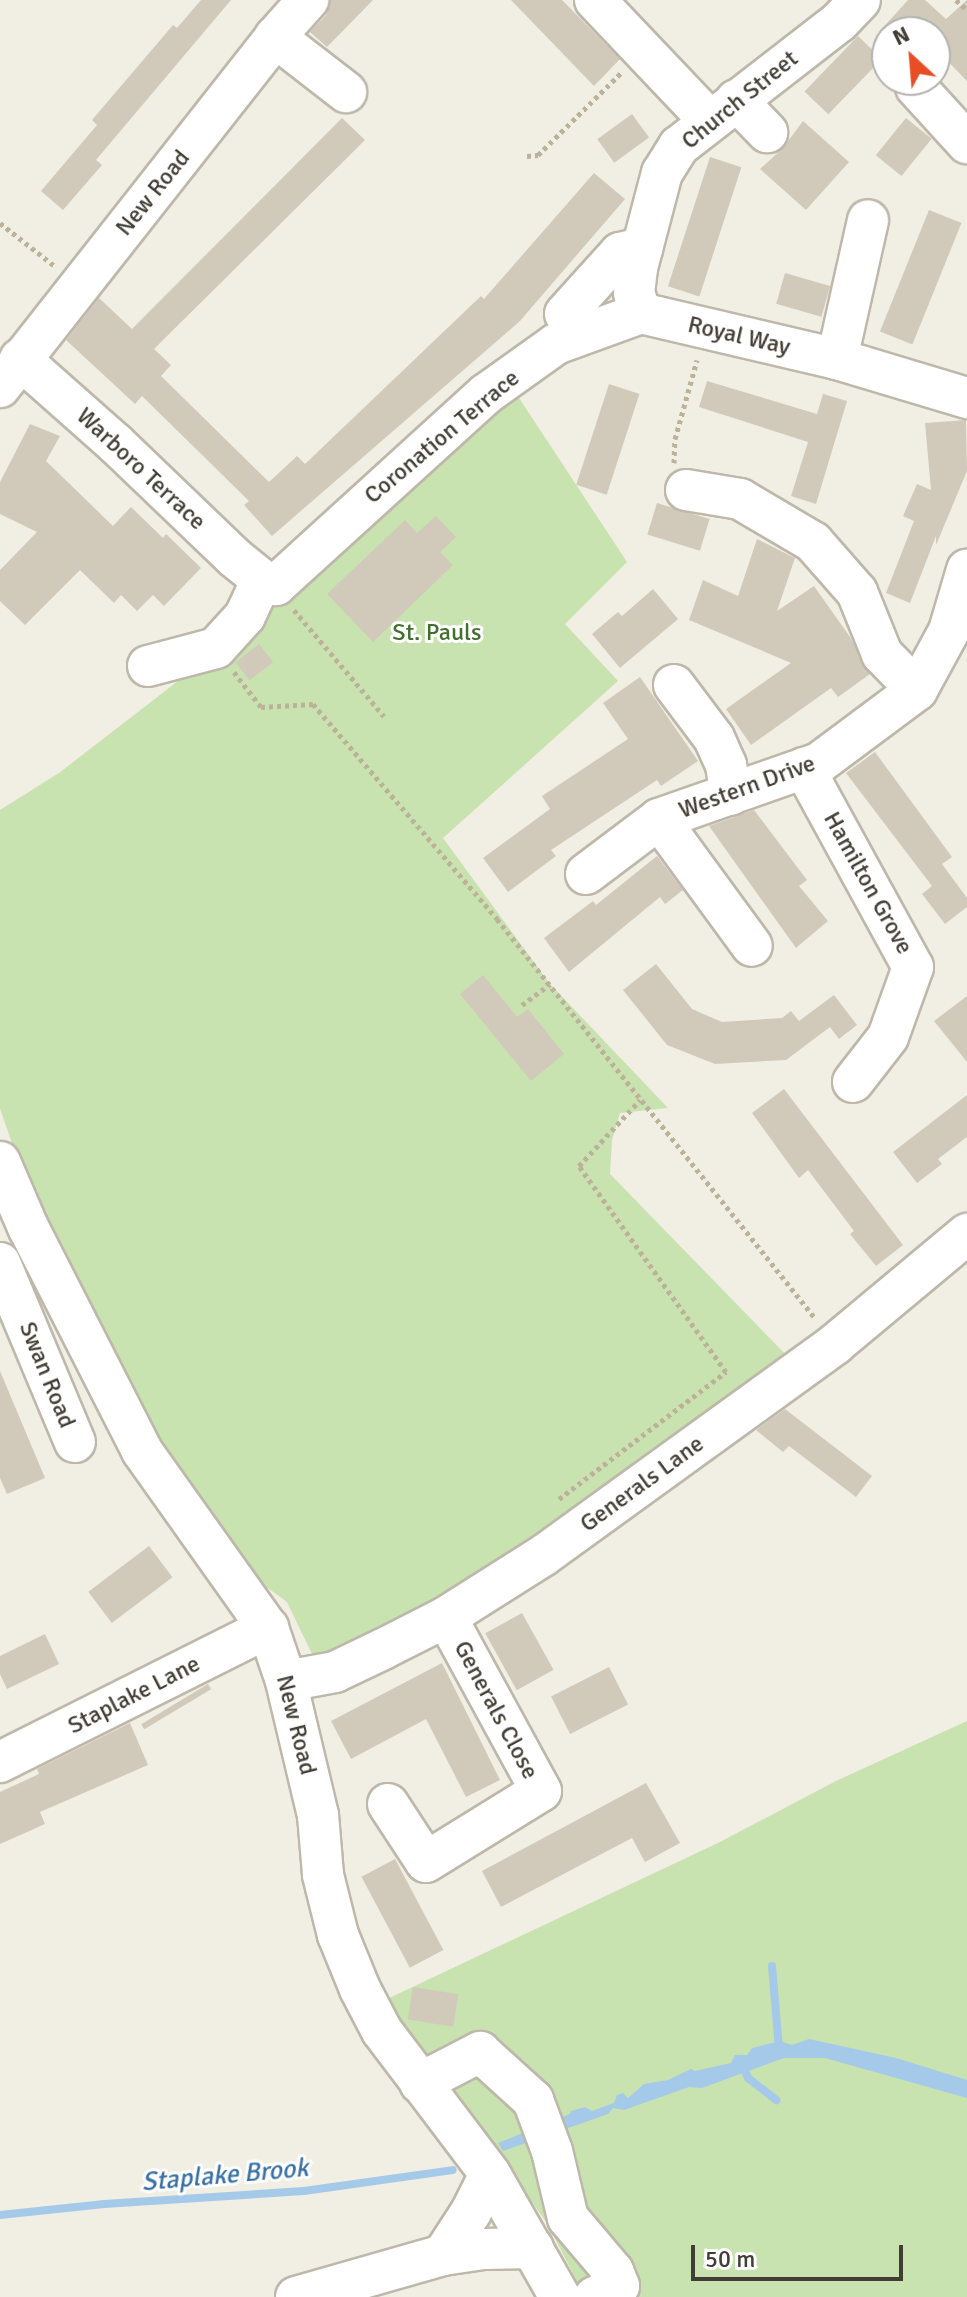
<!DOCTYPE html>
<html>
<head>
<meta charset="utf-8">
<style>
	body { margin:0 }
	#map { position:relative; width:967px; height:2297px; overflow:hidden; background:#f1eee4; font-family:Signika,sans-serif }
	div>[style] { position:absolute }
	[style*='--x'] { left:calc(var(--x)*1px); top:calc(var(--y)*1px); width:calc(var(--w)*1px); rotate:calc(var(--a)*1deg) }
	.green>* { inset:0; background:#c8e2b0 }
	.water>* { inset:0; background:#a5c9e9 }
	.stream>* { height:8px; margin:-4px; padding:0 4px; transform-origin:4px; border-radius:4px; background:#a5c9e9 }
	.building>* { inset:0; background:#d1cabb; transform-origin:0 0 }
	.path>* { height:5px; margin-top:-2.5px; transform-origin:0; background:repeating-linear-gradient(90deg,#bcb29a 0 4px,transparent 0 8px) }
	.roads { filter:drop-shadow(2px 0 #beb8ab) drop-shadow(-2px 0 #beb8ab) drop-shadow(0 2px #beb8ab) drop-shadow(0 -2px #beb8ab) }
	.minor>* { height:40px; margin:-20px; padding:0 20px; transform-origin:20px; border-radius:20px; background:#fff }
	span { translate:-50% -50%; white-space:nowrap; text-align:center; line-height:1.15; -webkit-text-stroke:6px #fff; paint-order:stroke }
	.street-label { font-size:24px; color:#423e35 }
	.park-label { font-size:24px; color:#426e2e }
	.water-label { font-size:26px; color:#3870a4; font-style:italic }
	.north { position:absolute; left:871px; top:16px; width:80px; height:80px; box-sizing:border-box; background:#fff; border:2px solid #b3b2ae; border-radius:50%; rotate:334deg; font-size:22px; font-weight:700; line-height:32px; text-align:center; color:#423e35 }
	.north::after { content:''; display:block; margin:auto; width:28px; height:36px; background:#e74e25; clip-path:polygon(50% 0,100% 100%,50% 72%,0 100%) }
	.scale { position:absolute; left:691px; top:2245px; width:212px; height:36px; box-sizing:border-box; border:4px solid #423e35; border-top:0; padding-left:10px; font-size:24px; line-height:28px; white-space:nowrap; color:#423e35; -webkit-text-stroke:6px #fff; paint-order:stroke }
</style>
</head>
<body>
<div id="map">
	<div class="green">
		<div style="clip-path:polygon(519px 398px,627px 562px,565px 624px,618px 681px,443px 838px,550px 984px,668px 1108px,620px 1113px,612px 1140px,610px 1174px,792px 1361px,677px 1456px,326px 1666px,313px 1656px,287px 1602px,257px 1580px,211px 1519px,146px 1420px,22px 1171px,0 1109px,0 810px,59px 773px,222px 647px,484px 416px)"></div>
		<div style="clip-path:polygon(967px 1721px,967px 2297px,585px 2297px,547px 2223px,385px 2000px,720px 1842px,836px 1781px)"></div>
	</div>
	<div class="water">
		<div style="clip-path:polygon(809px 2039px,896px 2058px,967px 2080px,967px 2098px,825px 2058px,784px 2058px,702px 2088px,689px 2087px,624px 2110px,613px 2108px,608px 2114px,503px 2151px,498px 2143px,570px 2114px,571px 2111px,585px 2107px,592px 2111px,614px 2103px,617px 2095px,623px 2093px,628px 2098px,644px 2084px,668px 2080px,691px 2069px,695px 2071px,731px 2063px,735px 2055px,747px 2055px,752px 2048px,780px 2041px,792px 2045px)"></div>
	</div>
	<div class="stream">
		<div style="--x:772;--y:1966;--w:83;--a:85.2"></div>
		<div style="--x:742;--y:2065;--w:14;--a:65"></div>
		<div style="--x:748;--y:2078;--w:36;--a:38"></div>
		<div style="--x:0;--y:2215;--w:105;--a:-6"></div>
		<div style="--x:104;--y:2204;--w:200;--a:-3.7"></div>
		<div style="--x:304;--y:2191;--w:150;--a:-8"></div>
	</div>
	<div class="building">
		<div style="clip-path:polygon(201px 0,231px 0,96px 160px,102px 165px,63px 210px,41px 191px,97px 125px,92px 120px,173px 25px,177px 28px)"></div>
		<div style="clip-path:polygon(330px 0,373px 0,327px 47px,310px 32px,326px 15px)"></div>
		<div style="clip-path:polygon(511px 0,562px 0,620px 59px,594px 86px)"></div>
		<div style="clip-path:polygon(908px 0,925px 0,946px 19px,967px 0,967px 81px,935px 48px,935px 32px,879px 32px)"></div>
		<div style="left:858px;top:36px;width:33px;height:77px;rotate:44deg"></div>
		<div style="left:632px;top:114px;width:29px;height:43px;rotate:54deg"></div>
		<div style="clip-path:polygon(342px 118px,365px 140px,154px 349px,171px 365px,161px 376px,269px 482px,297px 456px,305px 464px,481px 296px,484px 299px,594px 173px,625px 199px,520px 321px,272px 536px,244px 505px,249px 501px,142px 396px,135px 404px,66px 340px,99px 298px,132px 329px)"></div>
		<div style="left:906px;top:118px;width:33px;height:48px;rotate:39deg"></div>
		<div style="clip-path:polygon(803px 121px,849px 162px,806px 210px,760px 169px,783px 148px)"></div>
		<div style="left:710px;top:157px;width:33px;height:136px;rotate:18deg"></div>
		<div style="left:929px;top:210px;width:35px;height:131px;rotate:22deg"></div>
		<div style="left:785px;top:273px;width:47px;height:32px;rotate:16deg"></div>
		<div style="clip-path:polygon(707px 381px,817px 414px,823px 394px,847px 401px,816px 504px,791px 496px,808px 442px,699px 407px)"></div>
		<div style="left:609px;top:384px;width:32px;height:106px;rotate:18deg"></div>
		<div style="clip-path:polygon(966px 420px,967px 471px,936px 545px,936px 536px,910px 603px,886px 593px,914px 521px,903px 516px,917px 484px,931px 490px,925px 423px)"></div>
		<div style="clip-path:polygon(30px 424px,60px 436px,46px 461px,113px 526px,131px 507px,163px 538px,166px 534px,201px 568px,164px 606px,153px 595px,137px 611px,121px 595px,114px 603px,80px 570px,25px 625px,0 601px,0 570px,37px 532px,0 514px,0 482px)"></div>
		<div style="left:657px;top:503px;width:55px;height:33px;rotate:17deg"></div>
		<div style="clip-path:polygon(436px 516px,456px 537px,440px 552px,453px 565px,373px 642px,327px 594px,405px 520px,417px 533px)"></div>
		<div style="clip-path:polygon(757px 539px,795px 558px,777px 611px,814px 586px,850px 637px,870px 674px,838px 697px,831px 688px,751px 745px,726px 709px,791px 663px,689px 620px,703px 580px,738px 596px)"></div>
		<div style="clip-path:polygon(653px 589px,678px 619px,620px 668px,592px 634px,618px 612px,622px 616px)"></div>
		<div style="left:259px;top:644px;width:23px;height:30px;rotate:52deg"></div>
		<div style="clip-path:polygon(640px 677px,698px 761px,661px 786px,657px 780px,551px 850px,556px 856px,508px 892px,483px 858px,550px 809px,542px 796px,628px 739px,603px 703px)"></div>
		<div style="clip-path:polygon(875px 752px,952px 857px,942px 864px,967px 898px,967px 907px,945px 924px,922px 894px,932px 886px,846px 773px)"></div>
		<div style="clip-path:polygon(754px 810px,807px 880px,799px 886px,828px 921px,796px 948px,709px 826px)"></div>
		<div style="clip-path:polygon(657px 856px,683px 890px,665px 904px,660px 897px,569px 972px,544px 938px,593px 901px,596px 905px)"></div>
		<div style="clip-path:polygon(656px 964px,692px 1009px,722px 1022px,782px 1018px,791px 1011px,799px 1021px,834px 995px,857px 1025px,839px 1039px,830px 1027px,786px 1060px,715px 1064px,667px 1045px,623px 990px)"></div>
		<div style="clip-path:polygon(483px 975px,517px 1017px,528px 1009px,564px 1054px,531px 1081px,460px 994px)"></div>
		<div style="clip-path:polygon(967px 996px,967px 1062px,934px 1021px)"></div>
		<div style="clip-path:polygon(784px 1089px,903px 1245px,876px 1266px,850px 1234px,854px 1231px,808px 1170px,799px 1178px,752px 1113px)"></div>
		<div style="clip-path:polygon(967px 1095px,967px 1137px,938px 1159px,942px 1164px,917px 1183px,893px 1152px)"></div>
		<div style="clip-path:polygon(0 1371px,45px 1478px,7px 1494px,0 1478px)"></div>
		<div style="clip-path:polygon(785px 1409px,872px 1476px,856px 1497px,789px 1446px,783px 1452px,756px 1430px)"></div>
		<div style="left:149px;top:1546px;width:39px;height:76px;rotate:53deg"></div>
		<div style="left:522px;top:1613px;width:65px;height:42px;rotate:61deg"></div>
		<div style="clip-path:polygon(45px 1634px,59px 1664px,7px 1689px,0 1674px,0 1656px)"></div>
		<div style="clip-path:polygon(442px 1663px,500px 1780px,466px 1797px,426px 1719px,351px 1759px,331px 1721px)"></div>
		<div style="left:609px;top:1667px;width:42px;height:65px;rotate:63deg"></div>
		<div style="left:208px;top:1684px;width:6px;height:78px;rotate:59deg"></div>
		<div style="clip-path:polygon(130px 1723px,148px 1765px,40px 1812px,45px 1824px,0 1844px,0 1792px,39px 1774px,37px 1769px)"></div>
		<div style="clip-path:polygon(646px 1783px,680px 1843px,645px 1862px,632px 1838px,501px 1907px,482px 1871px)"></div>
		<div style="left:395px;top:1859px;width:103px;height:38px;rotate:62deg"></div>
		<div style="left:413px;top:1987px;width:46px;height:33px;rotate:9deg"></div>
	</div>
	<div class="path">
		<div style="--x:956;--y:0;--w:15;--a:42"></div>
		<div style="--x:527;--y:156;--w:11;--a:-5"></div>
		<div style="--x:538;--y:155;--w:117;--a:-44.7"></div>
		<div style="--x:0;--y:223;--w:71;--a:38.2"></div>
		<div style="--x:674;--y:463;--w:24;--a:-88"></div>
		<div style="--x:675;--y:439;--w:82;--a:-74.4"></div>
		<div style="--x:294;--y:610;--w:139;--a:49.7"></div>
		<div style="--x:234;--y:672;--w:44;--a:52.4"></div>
		<div style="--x:261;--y:707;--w:52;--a:-3.3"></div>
		<div style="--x:313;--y:704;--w:283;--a:49.4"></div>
		<div style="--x:497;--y:919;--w:510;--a:51.45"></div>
		<div style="--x:522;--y:1005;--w:35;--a:-37"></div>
		<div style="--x:559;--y:1499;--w:210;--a:-37.3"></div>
		<div style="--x:726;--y:1372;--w:253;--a:-125.5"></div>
		<div style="--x:579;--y:1166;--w:90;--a:-47.3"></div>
	</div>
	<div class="roads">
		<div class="minor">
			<div style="--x:595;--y:0;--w:167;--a:46.5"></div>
			<div style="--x:275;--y:37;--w:90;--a:37.8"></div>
			<div style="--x:916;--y:87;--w:76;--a:47.7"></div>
			<div style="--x:736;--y:100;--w:45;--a:45.9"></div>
			<div style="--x:641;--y:313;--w:21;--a:-109"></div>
			<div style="--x:634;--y:293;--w:25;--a:-83"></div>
			<div style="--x:637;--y:268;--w:98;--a:-75.3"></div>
			<div style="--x:662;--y:173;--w:32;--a:-58"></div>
			<div style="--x:679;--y:146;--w:202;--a:-37.8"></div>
			<div style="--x:839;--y:22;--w:30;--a:-46"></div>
			<div style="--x:641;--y:313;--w:201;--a:13.2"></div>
			<div style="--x:837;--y:359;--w:136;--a:16.7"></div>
			<div style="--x:565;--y:314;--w:82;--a:-48"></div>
			<div style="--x:620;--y:253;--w:23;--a:-13"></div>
			<div style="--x:20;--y:359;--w:127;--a:41.5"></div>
			<div style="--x:115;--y:443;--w:166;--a:43.8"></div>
			<div style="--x:235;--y:558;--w:35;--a:39"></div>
			<div style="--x:262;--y:580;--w:15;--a:20"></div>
			<div style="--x:276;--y:585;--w:284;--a:-42.3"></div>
			<div style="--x:486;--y:394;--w:86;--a:-35.5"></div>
			<div style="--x:556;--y:344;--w:90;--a:-20"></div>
			<div style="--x:837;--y:359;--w:142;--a:-77.4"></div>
			<div style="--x:0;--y:387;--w:445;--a:-51.8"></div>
			<div style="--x:275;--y:37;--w:50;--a:-48.3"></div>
			<div style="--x:686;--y:490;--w:55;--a:9.5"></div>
			<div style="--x:740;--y:499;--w:85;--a:30.5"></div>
			<div style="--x:813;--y:542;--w:67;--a:48.7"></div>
			<div style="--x:857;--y:592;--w:67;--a:68"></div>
			<div style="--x:882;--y:654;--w:50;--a:45.8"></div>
			<div style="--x:148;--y:666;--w:70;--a:-14.8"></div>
			<div style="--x:216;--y:648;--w:43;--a:-47.8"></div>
			<div style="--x:245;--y:616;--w:40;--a:-65"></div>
			<div style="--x:674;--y:685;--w:66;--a:53"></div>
			<div style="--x:714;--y:738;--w:30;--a:66"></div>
			<div style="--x:726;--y:765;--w:30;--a:81"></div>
			<div style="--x:804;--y:768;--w:227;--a:61.3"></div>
			<div style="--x:913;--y:967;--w:74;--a:109.7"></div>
			<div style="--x:888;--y:1037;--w:57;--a:127.9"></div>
			<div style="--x:659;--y:819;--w:157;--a:53.8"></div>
			<div style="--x:586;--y:874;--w:91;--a:-37"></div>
			<div style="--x:659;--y:819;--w:170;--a:-19.3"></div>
			<div style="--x:819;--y:763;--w:122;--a:-36.7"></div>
			<div style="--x:917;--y:690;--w:67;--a:-61.5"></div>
			<div style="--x:949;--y:631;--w:64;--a:-73.6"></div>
			<div style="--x:0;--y:1162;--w:71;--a:66.7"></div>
			<div style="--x:28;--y:1227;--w:251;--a:63"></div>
			<div style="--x:142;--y:1451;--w:217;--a:54.6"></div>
			<div style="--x:268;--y:1628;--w:56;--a:71.2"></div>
			<div style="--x:286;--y:1681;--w:138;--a:76.6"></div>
			<div style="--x:318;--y:1815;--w:60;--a:85.2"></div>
			<div style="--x:323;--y:1875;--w:62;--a:76"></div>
			<div style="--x:338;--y:1935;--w:58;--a:67.8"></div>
			<div style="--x:360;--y:1989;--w:47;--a:62.4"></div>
			<div style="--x:382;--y:2031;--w:179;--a:52.9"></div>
			<div style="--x:490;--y:2174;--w:142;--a:60.4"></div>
			<div style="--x:0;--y:1263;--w:194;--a:67.3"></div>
			<div style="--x:286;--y:1681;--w:50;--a:-10.4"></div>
			<div style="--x:335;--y:1672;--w:53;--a:-25.6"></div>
			<div style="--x:383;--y:1649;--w:71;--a:-26.9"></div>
			<div style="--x:446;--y:1617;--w:116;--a:-32.3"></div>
			<div style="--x:544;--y:1555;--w:359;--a:-35.9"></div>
			<div style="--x:835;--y:1344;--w:172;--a:-39.8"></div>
			<div style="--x:0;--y:1762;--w:300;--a:-26.6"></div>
			<div style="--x:388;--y:1804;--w:69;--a:56.8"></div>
			<div style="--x:426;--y:1862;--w:135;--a:-31.7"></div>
			<div style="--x:541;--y:1791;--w:198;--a:-118.6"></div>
			<div style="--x:420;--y:2083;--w:68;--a:-27.3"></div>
			<div style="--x:480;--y:2052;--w:72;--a:42.2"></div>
			<div style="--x:533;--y:2100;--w:54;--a:69.6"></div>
			<div style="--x:552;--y:2151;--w:69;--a:76.6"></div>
			<div style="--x:568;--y:2218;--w:70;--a:49.7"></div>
			<div style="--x:613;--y:2271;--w:16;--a:68"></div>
			<div style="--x:619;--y:2286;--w:27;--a:156"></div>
			<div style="--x:443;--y:2255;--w:41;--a:-8.3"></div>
			<div style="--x:484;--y:2249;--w:49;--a:-1.2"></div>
			<div style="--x:296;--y:2297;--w:153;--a:-15.9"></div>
			<div style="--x:443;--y:2255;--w:51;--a:-56.9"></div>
			<div style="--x:471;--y:2212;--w:42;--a:-63.4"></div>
		</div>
	</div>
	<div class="street-label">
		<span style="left:740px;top:100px;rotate:-39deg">Church Street</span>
		<span style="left:153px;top:193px;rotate:-51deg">New Road</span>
		<span style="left:739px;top:336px;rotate:13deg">Royal Way</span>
		<span style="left:442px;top:437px;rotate:-40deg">Coronation Terrace</span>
		<span style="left:141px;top:469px;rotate:43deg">Warboro Terrace</span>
		<span style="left:747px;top:787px;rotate:-20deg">Western Drive</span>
		<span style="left:868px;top:883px;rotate:61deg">Hamilton Grove</span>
		<span style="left:47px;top:1375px;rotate:68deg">Swan Road</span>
		<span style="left:642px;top:1484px;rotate:-36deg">Generals Lane</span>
		<span style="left:134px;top:1695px;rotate:-27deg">Staplake Lane</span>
		<span style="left:496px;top:1710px;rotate:62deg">Generals Close</span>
		<span style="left:296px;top:1725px;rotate:76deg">New Road</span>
	</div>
	<div class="park-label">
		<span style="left:437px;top:633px">St. Pauls</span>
	</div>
	<div class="water-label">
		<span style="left:225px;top:2176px;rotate:-5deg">Staplake Brook</span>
	</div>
	<div class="north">N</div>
	<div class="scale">50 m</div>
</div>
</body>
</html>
